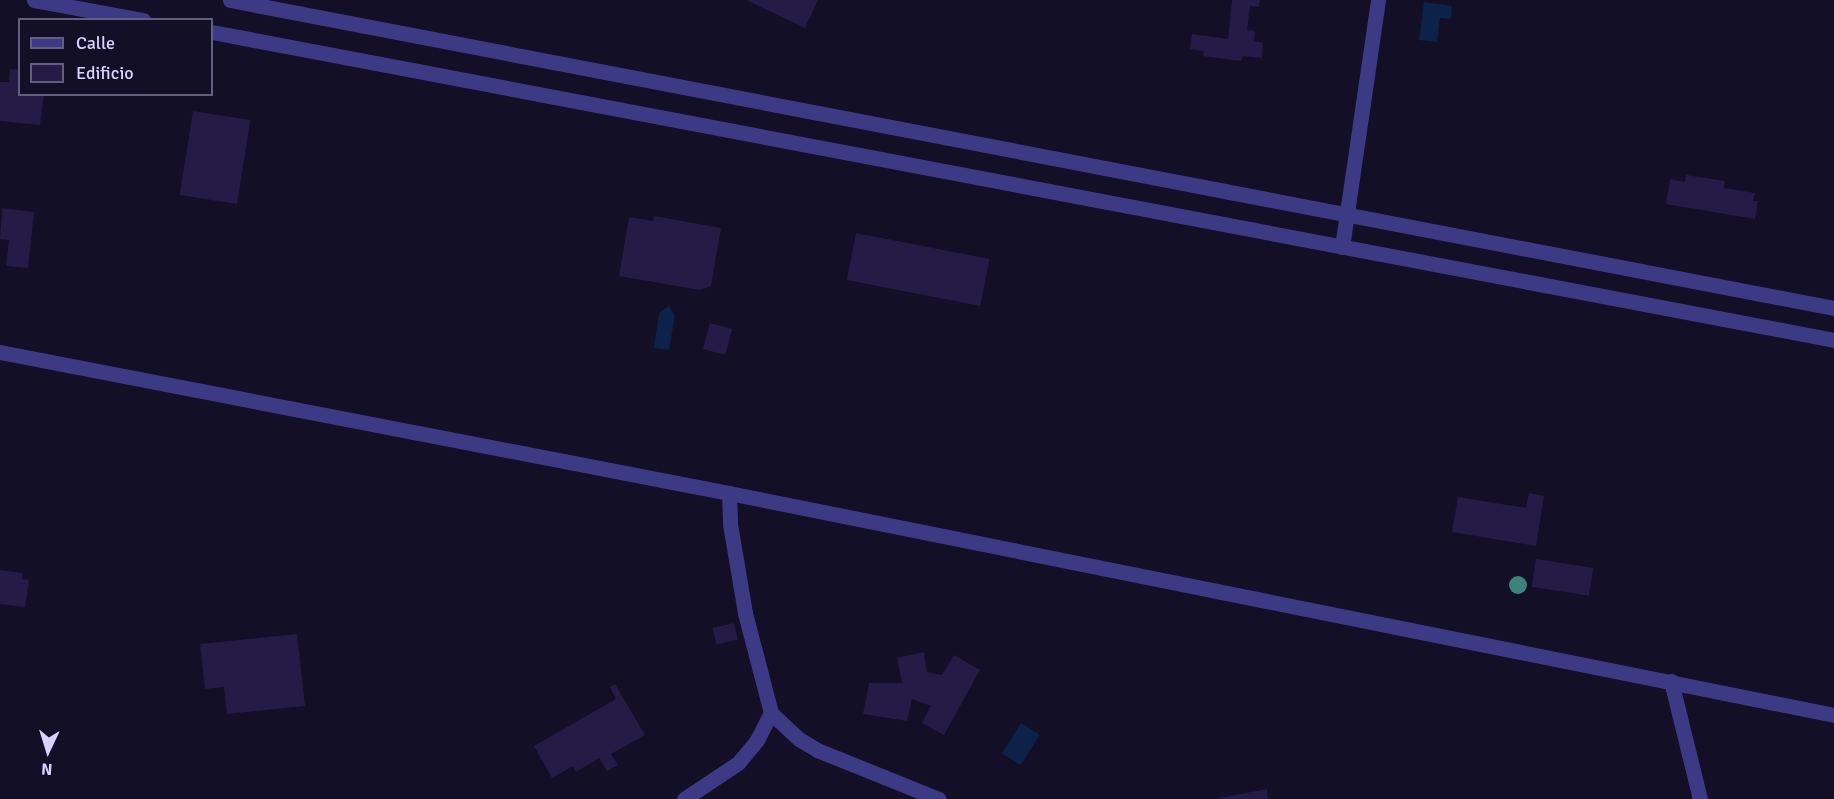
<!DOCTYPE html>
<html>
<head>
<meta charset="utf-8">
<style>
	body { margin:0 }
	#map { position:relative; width:1834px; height:799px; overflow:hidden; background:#130f26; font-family:Signika,sans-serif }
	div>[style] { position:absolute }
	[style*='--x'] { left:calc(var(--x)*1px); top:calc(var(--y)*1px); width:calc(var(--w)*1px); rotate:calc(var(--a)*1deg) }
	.water>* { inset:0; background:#0c2248; transform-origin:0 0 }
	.building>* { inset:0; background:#241b47; transform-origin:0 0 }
	.minor>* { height:15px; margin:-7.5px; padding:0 7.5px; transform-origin:7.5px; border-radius:7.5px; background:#3d3a85 }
	.trees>* { width:18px; height:18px; margin:-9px; border-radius:50%; background:#3d827b }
	span { translate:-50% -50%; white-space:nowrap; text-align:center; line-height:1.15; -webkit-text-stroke:5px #130f26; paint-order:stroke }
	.legend { position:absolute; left:18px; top:18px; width:195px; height:78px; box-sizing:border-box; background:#130f26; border:2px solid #625e7d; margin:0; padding:8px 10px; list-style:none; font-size:18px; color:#d9d4ff }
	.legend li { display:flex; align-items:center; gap:12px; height:30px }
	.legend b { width:30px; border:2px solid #625e7d }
	.north { position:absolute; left:18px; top:721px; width:60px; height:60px; -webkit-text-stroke:4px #130f26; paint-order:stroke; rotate:184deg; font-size:16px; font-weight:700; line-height:24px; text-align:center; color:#d9d4ff }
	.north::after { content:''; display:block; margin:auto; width:21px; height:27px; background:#d9d4ff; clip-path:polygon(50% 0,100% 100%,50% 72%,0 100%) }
</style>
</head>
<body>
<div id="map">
	<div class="water">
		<div style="clip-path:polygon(1424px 2px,1452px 6px,1451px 19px,1440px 18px,1437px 42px,1419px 40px)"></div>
		<div style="clip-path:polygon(669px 306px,675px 316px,669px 350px,654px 348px,659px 313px)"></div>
		<div style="left:1021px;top:723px;width:22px;height:36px;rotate:32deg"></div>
	</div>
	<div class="building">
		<div style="clip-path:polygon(746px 0,818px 0,805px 28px)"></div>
		<div style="clip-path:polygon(1232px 0,1260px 0,1259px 7px,1250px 6px,1247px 30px,1255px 31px,1254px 41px,1263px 43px,1262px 58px,1243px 56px,1241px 61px,1203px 56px,1204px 51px,1190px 49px,1192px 34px,1228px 39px)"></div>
		<div style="clip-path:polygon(10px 69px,20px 70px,20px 94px,44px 94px,40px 125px,0 121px,0 82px,9px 82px)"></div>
		<div style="left:193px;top:111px;width:58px;height:85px;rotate:9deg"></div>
		<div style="clip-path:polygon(1686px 175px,1725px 181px,1724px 188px,1755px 193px,1753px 201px,1758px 201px,1755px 219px,1666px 204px,1670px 179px,1685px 182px)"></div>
		<div style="clip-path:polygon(2px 208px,34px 212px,28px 268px,6px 266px,9px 240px,0 239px)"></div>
		<div style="clip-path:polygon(654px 216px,721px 228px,711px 286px,700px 290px,619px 276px,629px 217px,653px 221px)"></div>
		<div style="left:856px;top:233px;width:136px;height:48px;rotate:11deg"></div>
		<div style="left:710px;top:323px;width:23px;height:27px;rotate:15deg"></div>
		<div style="clip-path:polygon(1529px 493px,1544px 496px,1536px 546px,1452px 532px,1458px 497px,1526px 508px)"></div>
		<div style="left:1536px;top:559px;width:58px;height:28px;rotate:9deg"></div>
		<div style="clip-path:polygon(0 570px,23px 573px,22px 579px,29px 580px,25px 607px,0 604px)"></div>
		<div style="left:734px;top:623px;width:17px;height:22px;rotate:77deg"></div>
		<div style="clip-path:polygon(297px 634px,305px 706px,227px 714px,224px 687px,205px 689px,200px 644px)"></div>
		<div style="clip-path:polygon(924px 652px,927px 672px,942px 675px,954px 655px,980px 670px,944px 735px,922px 723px,931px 706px,912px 699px,907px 721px,863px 714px,869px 683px,902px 683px,897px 658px)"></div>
		<div style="clip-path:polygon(615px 684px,645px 735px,611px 754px,618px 765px,607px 771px,599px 758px,576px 772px,573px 766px,552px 778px,534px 746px,616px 699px,610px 687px)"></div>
		<div style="clip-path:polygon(1267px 789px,1268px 799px,1219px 799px,1219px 798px)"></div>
	</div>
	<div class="minor">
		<div style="--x:34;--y:0;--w:111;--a:10.4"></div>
		<div style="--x:230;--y:0;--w:1633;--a:10.87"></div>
		<div style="--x:212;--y:32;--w:1651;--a:10.75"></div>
		<div style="--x:1342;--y:247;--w:250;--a:-81.7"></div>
		<div style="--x:0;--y:352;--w:743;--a:10.95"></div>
		<div style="--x:729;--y:493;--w:1127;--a:11.36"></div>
		<div style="--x:729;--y:493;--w:31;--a:88"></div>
		<div style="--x:730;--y:524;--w:90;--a:80.4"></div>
		<div style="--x:745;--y:613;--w:103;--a:75.4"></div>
		<div style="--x:771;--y:713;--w:38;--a:43"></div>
		<div style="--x:799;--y:739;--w:21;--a:31"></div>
		<div style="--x:817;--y:750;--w:131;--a:21.9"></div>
		<div style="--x:1671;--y:681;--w:122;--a:76.2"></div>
		<div style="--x:684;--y:799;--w:65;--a:-33.7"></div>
		<div style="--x:738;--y:763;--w:30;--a:-50"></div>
		<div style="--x:757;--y:740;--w:30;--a:-63"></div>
	</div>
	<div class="trees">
		<div style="left:1518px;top:585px"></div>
	</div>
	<ul class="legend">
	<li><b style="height:8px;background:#3d3a85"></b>Calle</li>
	<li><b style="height:16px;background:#241b47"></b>Edificio</li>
	</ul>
	<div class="north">N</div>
</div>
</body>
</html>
